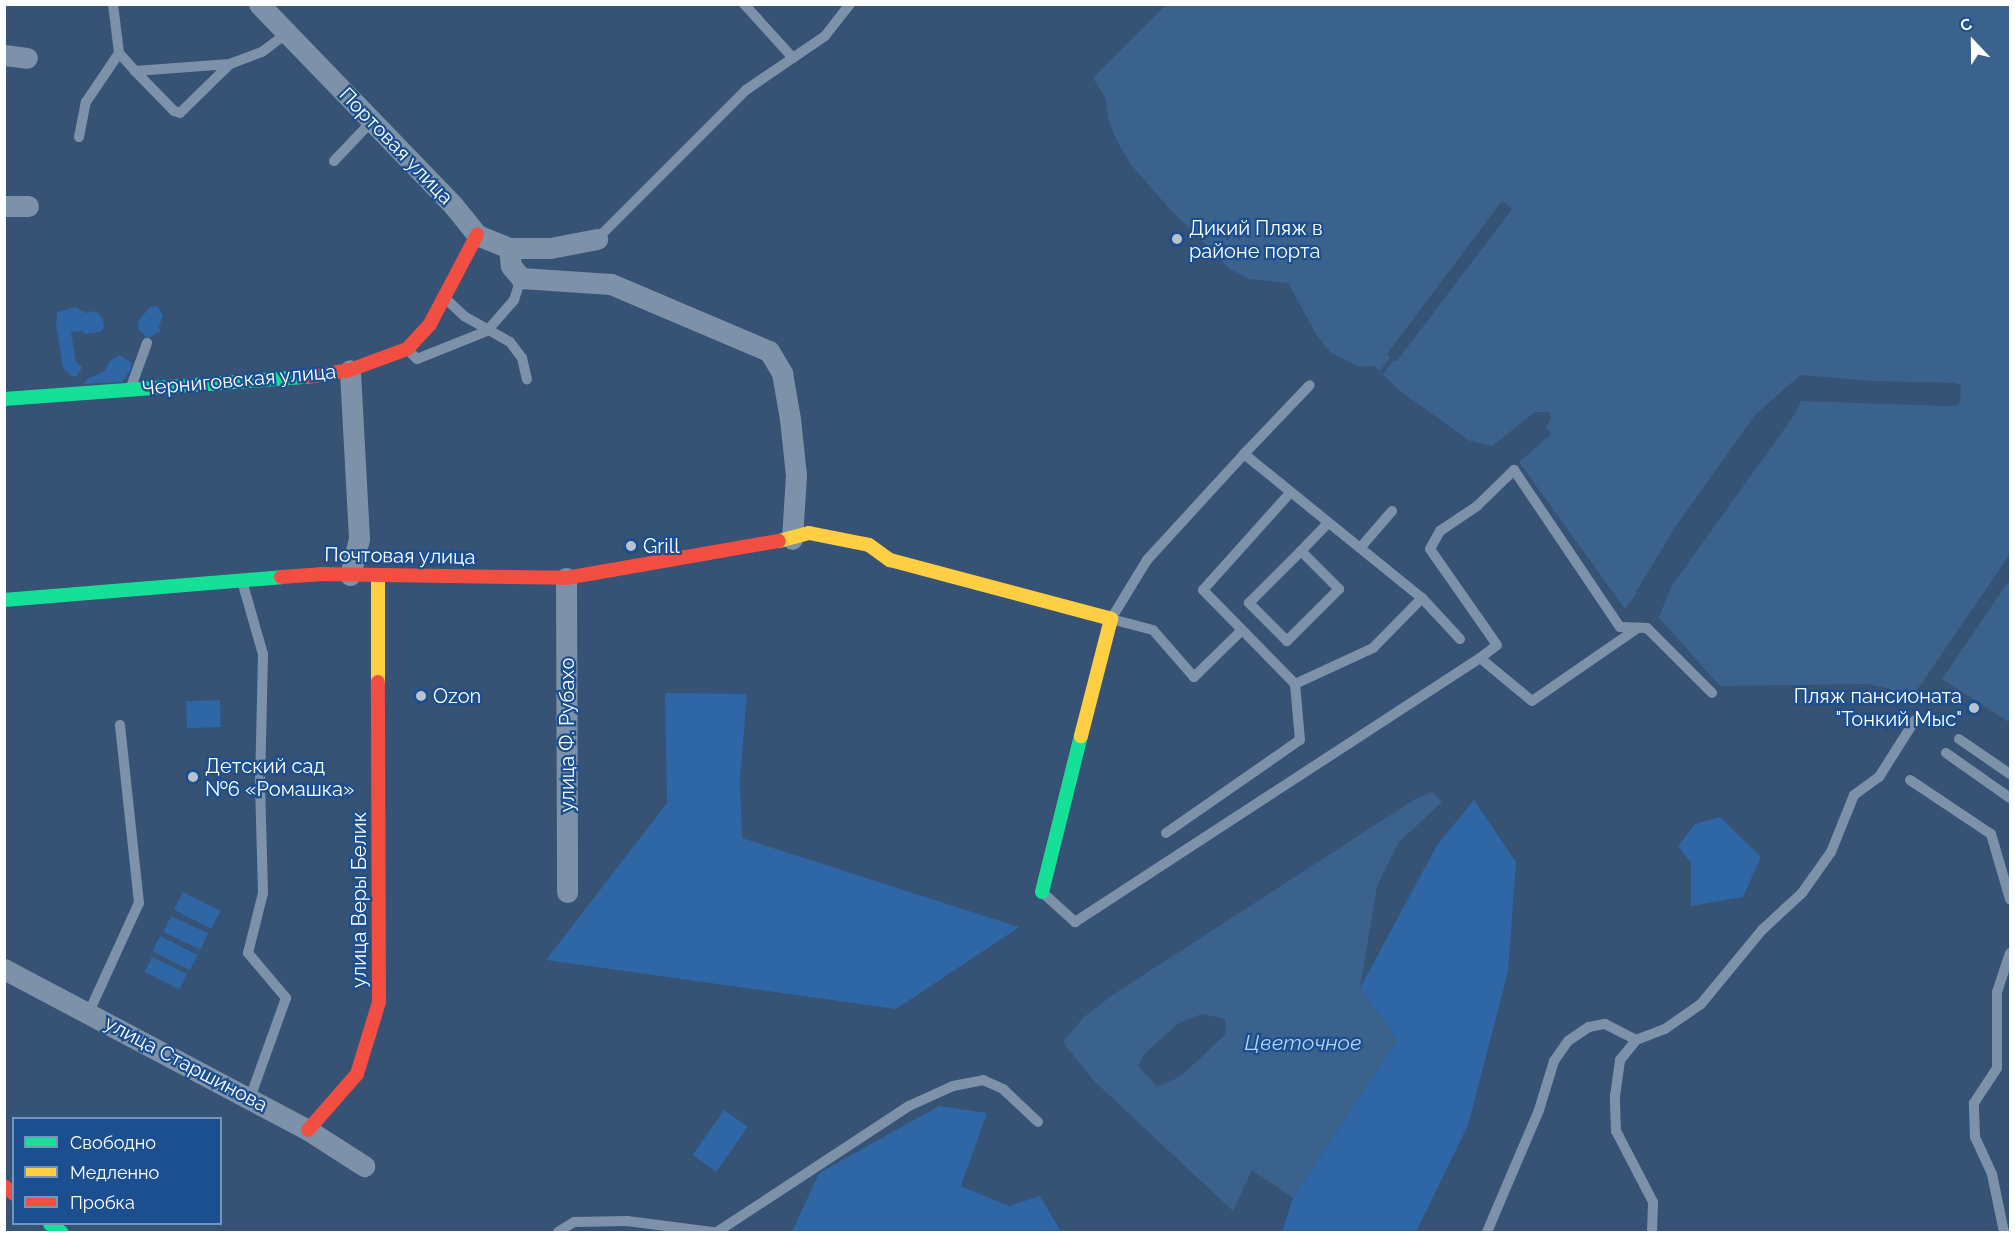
<!DOCTYPE html>
<html>
<head>
<meta charset="utf-8">
<style>
	body { margin:0 }
	#map { position:relative; width:2015px; height:1237px; overflow:hidden; background:#365274; font-family:Raleway,sans-serif }
	div>[style] { position:absolute }
	[style*='--x'] { left:calc(var(--x)*1px); top:calc(var(--y)*1px); width:calc(var(--w)*1px); rotate:calc(var(--a)*1deg) }
	.green>* { inset:0; background:#2f66a5; transform-origin:0 0 }
	.water>* { inset:0; background:#3b618d }
	.pier>* { inset:0; background:#365274 }
	.lane>* { height:10px; margin:-5px; padding:0 5px; transform-origin:5px; border-radius:5px; background:#7d92a8 }
	.street>* { height:21px; margin:-10.5px; padding:0 10.5px; transform-origin:10.5px; border-radius:10.5px; background:#7d92a8 }
	.fast>* { height:14px; margin:-7px; padding:0 7px; transform-origin:7px; border-radius:7px; background:#16e098 }
	.slow>* { height:14px; margin:-7px; padding:0 7px; transform-origin:7px; border-radius:7px; background:#ffcf43 }
	.jam>* { height:14px; margin:-7px; padding:0 7px; transform-origin:7px; border-radius:7px; background:#f24e42 }
	.dots>* { width:16px; height:16px; translate:-50% -50%; box-sizing:border-box; border:3px solid #1b4f8f; border-radius:50% }
	span { translate:-50% -50%; white-space:nowrap; text-align:center; line-height:1.15; -webkit-text-stroke:4.5px #1b4f8f; paint-order:stroke }
	.street-label { font-size:20px; color:#fff }
	.poi-label { font-size:20px; color:#fff }
	.left { translate:0 -50%; text-align:left }
	.right { translate:-100% -50%; text-align:right }
	.water-label { font-size:21px; color:#b5d3f5; font-style:italic }
	.frame { position:absolute; inset:0; border:6px solid #fff; pointer-events:none }
	.legend { position:absolute; left:12px; top:1117px; width:210px; height:108px; box-sizing:border-box; background:#1b4f8f; border:2px solid #7695bc; margin:0; padding:8px 10px; list-style:none; font-size:18px; color:#fff }
	.legend li { display:flex; align-items:center; gap:12px; height:30px }
	.legend b { width:30px; border:2px solid #7695bc }
	.north { position:absolute; left:1943px; top:12px; width:60px; height:60px; -webkit-text-stroke:4px #1b4f8f; paint-order:stroke; rotate:338deg; font-size:16px; font-weight:700; line-height:24px; text-align:center; color:#fff }
	.north::after { content:''; display:block; margin:auto; width:21px; height:27px; background:#fff; clip-path:polygon(50% 0,100% 100%,50% 72%,0 100%) }
</style>
</head>
<body>
<div id="map">
	<div class="green">
		<div style="clip-path:polygon(158px 306px,163px 316px,159px 326px,160px 332px,148px 338px,139px 330px,138px 321px,150px 307px)"></div>
		<div style="clip-path:polygon(75px 307px,87px 313px,93px 311px,98px 313px,103px 319px,104px 328px,100px 332px,85px 334px,82px 331px,71px 332px,76px 362px,82px 367px,78px 375px,73px 377px,63px 368px,56px 324px,57px 312px)"></div>
		<div style="clip-path:polygon(120px 355px,131px 362px,131px 369px,122px 382px,83px 384px,89px 378px,105px 371px,110px 361px)"></div>
		<div style="clip-path:polygon(665px 693px,747px 694px,740px 781px,742px 838px,1019px 927px,896px 1009px,546px 960px,667px 803px)"></div>
		<div style="left:220px;top:700px;width:27px;height:34px;rotate:88deg"></div>
		<div style="clip-path:polygon(1474px 800px,1516px 862px,1508px 972px,1468px 1125px,1416px 1232px,1282px 1232px,1293px 1198px,1397px 1040px,1360px 988px,1437px 845px)"></div>
		<div style="clip-path:polygon(1720px 817px,1761px 857px,1743px 897px,1691px 906px,1691px 863px,1678px 846px,1695px 824px)"></div>
		<div style="left:183px;top:892px;width:42px;height:20px;rotate:27deg"></div>
		<div style="left:171px;top:916px;width:41px;height:18px;rotate:25deg"></div>
		<div style="left:160px;top:936px;width:42px;height:17px;rotate:27deg"></div>
		<div style="left:152px;top:957px;width:39px;height:17px;rotate:26deg"></div>
		<div style="clip-path:polygon(939px 1106px,987px 1113px,961px 1186px,1009px 1206px,1040px 1196px,1061px 1232px,792px 1232px,819px 1173px)"></div>
		<div style="left:724px;top:1110px;width:29px;height:55px;rotate:35deg"></div>
	</div>
	<div class="water">
		<div style="clip-path:polygon(1166px 5px,2010px 5px,2010px 723px,1930px 671px,1920px 686px,1905px 699px,1890px 689px,1867px 684px,1720px 686px,1637px 593px,1625px 609px,1519px 462px,1551px 434px,1546px 427px,1551px 419px,1549px 412px,1535px 412px,1492px 446px,1470px 441px,1400px 391px,1374px 366px,1360px 367px,1330px 352px,1316px 334px,1288px 283px,1249px 279px,1230px 269px,1169px 208px,1131px 165px,1116px 139px,1108px 119px,1106px 99px,1093px 78px)"></div>
		<div style="clip-path:polygon(evenodd,1432px 792px,1442px 802px,1399px 842px,1377px 886px,1360px 988px,1397px 1040px,1293px 1198px,1252px 1170px,1233px 1211px,1093px 1080px,1063px 1042px,1084px 1017px,1114px 994px,1415px 799px,1432px 792px,1202px 1014px,1225px 1019px,1226px 1034px,1181px 1076px,1158px 1087px,1138px 1066px,1145px 1053px,1179px 1023px,1202px 1014px)"></div>
	</div>
	<div class="pier">
		<div style="clip-path:polygon(1502px 201px,1512px 209px,1397px 361px,1394px 360px,1383px 374px,1380px 371px,1390px 357px,1387px 354px)"></div>
		<div style="clip-path:polygon(1800px 375px,1873px 381px,1954px 383px,1961px 385px,1960px 401px,1958px 405px,1947px 406px,1801px 401px,1795px 414px,1671px 587px,1659px 617px,1636px 592px,1674px 529px,1755px 415px)"></div>
		<div style="clip-path:polygon(2010px 554px,2010px 579px,1942px 679px,1930px 671px)"></div>
	</div>
	<div class="lane">
		<div style="--x:113;--y:4;--w:49;--a:83"></div>
		<div style="--x:119;--y:53;--w:24;--a:48"></div>
		<div style="--x:135;--y:71;--w:95;--a:-4.2"></div>
		<div style="--x:230;--y:64;--w:34;--a:-21"></div>
		<div style="--x:262;--y:52;--w:31;--a:-37"></div>
		<div style="--x:744;--y:4;--w:73;--a:47.8"></div>
		<div style="--x:135;--y:71;--w:56;--a:45.7"></div>
		<div style="--x:174;--y:111;--w:6;--a:18"></div>
		<div style="--x:180;--y:113;--w:70;--a:-44.4"></div>
		<div style="--x:79;--y:137;--w:36;--a:-79"></div>
		<div style="--x:86;--y:102;--w:59;--a:-56"></div>
		<div style="--x:334;--y:161;--w:55;--a:-46.5"></div>
		<div style="--x:597;--y:239;--w:211;--a:-45"></div>
		<div style="--x:746;--y:90;--w:96;--a:-34.4"></div>
		<div style="--x:825;--y:36;--w:41;--a:-52"></div>
		<div style="--x:446;--y:299;--w:25;--a:43"></div>
		<div style="--x:464;--y:316;--w:53;--a:29.5"></div>
		<div style="--x:510;--y:342;--w:20;--a:53"></div>
		<div style="--x:522;--y:358;--w:22;--a:77"></div>
		<div style="--x:410;--y:352;--w:10;--a:45"></div>
		<div style="--x:417;--y:359;--w:75;--a:-21.8"></div>
		<div style="--x:487;--y:331;--w:41;--a:-48.9"></div>
		<div style="--x:514;--y:300;--w:23;--a:-72"></div>
		<div style="--x:131;--y:387;--w:47;--a:-70"></div>
		<div style="--x:1244;--y:454;--w:95;--a:-46.3"></div>
		<div style="--x:1290;--y:493;--w:130;--a:131.9"></div>
		<div style="--x:1203;--y:590;--w:132;--a:45.6"></div>
		<div style="--x:1360;--y:548;--w:49;--a:-49.1"></div>
		<div style="--x:1301;--y:551;--w:54;--a:45"></div>
		<div style="--x:1339;--y:589;--w:74;--a:135"></div>
		<div style="--x:1287;--y:641;--w:54;--a:-135"></div>
		<div style="--x:1249;--y:603;--w:74;--a:-45"></div>
		<div style="--x:1301;--y:551;--w:39;--a:-46"></div>
		<div style="--x:242;--y:581;--w:76;--a:74"></div>
		<div style="--x:263;--y:654;--w:130;--a:91.3"></div>
		<div style="--x:260;--y:784;--w:109;--a:88.4"></div>
		<div style="--x:263;--y:893;--w:62;--a:104"></div>
		<div style="--x:248;--y:953;--w:59;--a:49.8"></div>
		<div style="--x:286;--y:998;--w:106;--a:109.8"></div>
		<div style="--x:1241;--y:631;--w:66;--a:135.6"></div>
		<div style="--x:1194;--y:677;--w:62;--a:-131.1"></div>
		<div style="--x:1153;--y:630;--w:43;--a:-165.3"></div>
		<div style="--x:1111;--y:619;--w:69;--a:-58.6"></div>
		<div style="--x:1147;--y:560;--w:144;--a:-47.5"></div>
		<div style="--x:1244;--y:454;--w:229;--a:39"></div>
		<div style="--x:1422;--y:598;--w:56;--a:47.2"></div>
		<div style="--x:1480;--y:658;--w:21;--a:-37"></div>
		<div style="--x:1497;--y:645;--w:117;--a:-124.9"></div>
		<div style="--x:1430;--y:549;--w:21;--a:-61"></div>
		<div style="--x:1440;--y:531;--w:45;--a:-34"></div>
		<div style="--x:1477;--y:506;--w:52;--a:-44.2"></div>
		<div style="--x:1514;--y:470;--w:189;--a:56"></div>
		<div style="--x:1620;--y:627;--w:27;--a:2"></div>
		<div style="--x:1647;--y:628;--w:92;--a:45"></div>
		<div style="--x:1959;--y:739;--w:62;--a:34.5"></div>
		<div style="--x:1946;--y:753;--w:78;--a:35.1"></div>
		<div style="--x:1910;--y:780;--w:97;--a:33.7"></div>
		<div style="--x:1991;--y:834;--w:68;--a:73.7"></div>
		<div style="--x:1166;--y:833;--w:163;--a:-34.8"></div>
		<div style="--x:1300;--y:740;--w:56;--a:-95.1"></div>
		<div style="--x:1295;--y:684;--w:86;--a:-24.8"></div>
		<div style="--x:1373;--y:648;--w:70;--a:-45.6"></div>
		<div style="--x:1042;--y:892;--w:45;--a:42.3"></div>
		<div style="--x:1075;--y:922;--w:483;--a:-33.1"></div>
		<div style="--x:1480;--y:658;--w:67;--a:39.6"></div>
		<div style="--x:1532;--y:701;--w:129;--a:-34.6"></div>
		<div style="--x:89;--y:1012;--w:120;--a:-65.4"></div>
		<div style="--x:139;--y:903;--w:179;--a:-96.1"></div>
		<div style="--x:558;--y:1232;--w:19;--a:-32"></div>
		<div style="--x:574;--y:1222;--w:53;--a:-1.1"></div>
		<div style="--x:627;--y:1221;--w:86;--a:7.4"></div>
		<div style="--x:717;--y:1232;--w:230;--a:-33.3"></div>
		<div style="--x:909;--y:1106;--w:48;--a:-24.4"></div>
		<div style="--x:953;--y:1086;--w:31;--a:-11"></div>
		<div style="--x:983;--y:1080;--w:22;--a:24"></div>
		<div style="--x:1003;--y:1089;--w:48;--a:43.3"></div>
		<div style="--x:1487;--y:1232;--w:133;--a:-66.9"></div>
		<div style="--x:1539;--y:1110;--w:51;--a:-73"></div>
		<div style="--x:1554;--y:1061;--w:24;--a:-55"></div>
		<div style="--x:1568;--y:1041;--w:25;--a:-34"></div>
		<div style="--x:1589;--y:1027;--w:16;--a:-11"></div>
		<div style="--x:1605;--y:1024;--w:35;--a:27"></div>
		<div style="--x:1652;--y:1232;--w:30;--a:-88"></div>
		<div style="--x:1653;--y:1202;--w:80;--a:-117.5"></div>
		<div style="--x:1616;--y:1131;--w:35;--a:-92"></div>
		<div style="--x:1615;--y:1096;--w:36;--a:-82"></div>
		<div style="--x:1620;--y:1060;--w:26;--a:-51"></div>
		<div style="--x:1636;--y:1040;--w:31;--a:-21"></div>
		<div style="--x:1665;--y:1029;--w:44;--a:-34.8"></div>
		<div style="--x:1701;--y:1004;--w:96;--a:-50.5"></div>
		<div style="--x:1762;--y:930;--w:54;--a:-42.8"></div>
		<div style="--x:1802;--y:893;--w:50;--a:-54.7"></div>
		<div style="--x:1831;--y:852;--w:61;--a:-68"></div>
		<div style="--x:1854;--y:795;--w:31;--a:-36"></div>
		<div style="--x:1879;--y:777;--w:67;--a:-57.7"></div>
		<div style="--x:2004;--y:1232;--w:59;--a:-101.7"></div>
		<div style="--x:1992;--y:1174;--w:41;--a:-114.7"></div>
		<div style="--x:1975;--y:1137;--w:34;--a:-92"></div>
		<div style="--x:1974;--y:1103;--w:42;--a:-56.7"></div>
		<div style="--x:1997;--y:1068;--w:76;--a:-90"></div>
		<div style="--x:1997;--y:992;--w:41;--a:-71.6"></div>
	</div>
	<div class="street">
		<div style="--x:259;--y:4;--w:279;--a:46"></div>
		<div style="--x:453;--y:205;--w:38;--a:51"></div>
		<div style="--x:477;--y:235;--w:35;--a:22"></div>
		<div style="--x:509;--y:248;--w:41;--a:0"></div>
		<div style="--x:550;--y:248;--w:48;--a:-10.8"></div>
		<div style="--x:4;--y:55;--w:23;--a:7"></div>
		<div style="--x:4;--y:206;--w:24;--a:0"></div>
		<div style="--x:509;--y:248;--w:18;--a:84"></div>
		<div style="--x:511;--y:266;--w:16;--a:50"></div>
		<div style="--x:521;--y:278;--w:90;--a:3.8"></div>
		<div style="--x:611;--y:284;--w:172;--a:23"></div>
		<div style="--x:769;--y:351;--w:26;--a:59"></div>
		<div style="--x:782;--y:373;--w:47;--a:80.1"></div>
		<div style="--x:790;--y:419;--w:56;--a:83.9"></div>
		<div style="--x:796;--y:475;--w:64;--a:93.6"></div>
		<div style="--x:350;--y:575;--w:38;--a:-76"></div>
		<div style="--x:359;--y:538;--w:168;--a:-93.1"></div>
		<div style="--x:566;--y:578;--w:314;--a:89.8"></div>
		<div style="--x:4;--y:969;--w:344;--a:27.9"></div>
		<div style="--x:308;--y:1130;--w:67;--a:32.7"></div>
	</div>
	<div class="fast">
		<div style="--x:4;--y:399;--w:304;--a:-4.2"></div>
		<div style="--x:4;--y:600;--w:278;--a:-4.7"></div>
		<div style="--x:1042;--y:892;--w:161;--a:-76"></div>
		<div style="--x:50;--y:1224;--w:14;--a:36"></div>
	</div>
	<div class="slow">
		<div style="--x:779;--y:541;--w:31;--a:-15"></div>
		<div style="--x:809;--y:533;--w:61;--a:11.3"></div>
		<div style="--x:869;--y:545;--w:26;--a:36"></div>
		<div style="--x:890;--y:560;--w:229;--a:14.9"></div>
		<div style="--x:1111;--y:619;--w:121;--a:104.4"></div>
		<div style="--x:378;--y:575;--w:107;--a:90"></div>
	</div>
	<div class="jam">
		<div style="--x:307;--y:377;--w:44;--a:-9.2"></div>
		<div style="--x:350;--y:370;--w:61;--a:-20.2"></div>
		<div style="--x:407;--y:349;--w:34;--a:-47"></div>
		<div style="--x:430;--y:324;--w:101;--a:-62.2"></div>
		<div style="--x:281;--y:577;--w:39;--a:-4"></div>
		<div style="--x:320;--y:574;--w:246;--a:0.9"></div>
		<div style="--x:566;--y:578;--w:216;--a:-9.9"></div>
		<div style="--x:308;--y:1130;--w:74;--a:-48.8"></div>
		<div style="--x:357;--y:1074;--w:75;--a:-73"></div>
		<div style="--x:379;--y:1002;--w:320;--a:-90.2"></div>
		<div style="--x:4;--y:1186;--w:13;--a:39"></div>
	</div>
	<div class="dots">
		<div style="left:1177px;top:239px;background:#b9c2ce"></div>
		<div style="left:631px;top:546px;background:#b9c2ce"></div>
		<div style="left:421px;top:696px;background:#b9c2ce"></div>
		<div style="left:1974px;top:708px;background:#b9c2ce"></div>
		<div style="left:193px;top:777px;background:#b9c2ce"></div>
	</div>
	<div class="street-label">
		<span style="left:396px;top:146px;rotate:46deg">Портовая улица</span>
		<span style="left:239px;top:380px;rotate:-5deg">Черниговская улица</span>
		<span style="left:400px;top:556px;rotate:1deg">Почтовая улица</span>
		<span style="left:567px;top:735px;rotate:-90deg">улица Ф. Рубахо</span>
		<span style="left:359px;top:900px;rotate:-90deg">улица Веры Белик</span>
		<span style="left:186px;top:1064px;rotate:28deg">улица Старшинова</span>
	</div>
	<div class="poi-label">
		<span class="left" style="left:1189px;top:240px">Дикий Пляж в<br>районе порта</span>
		<span class="left" style="left:643px;top:546px">Grill</span>
		<span class="left" style="left:433px;top:696px">Ozon</span>
		<span class="right" style="left:1962px;top:708px">Пляж пансионата<br>"Тонкий Мыс"</span>
		<span class="left" style="left:205px;top:778px">Детский сад<br>№6 «Ромашка»</span>
	</div>
	<div class="water-label">
		<span style="left:1303px;top:1043px">Цветочное</span>
	</div>
	<div class="frame"></div>
	<ul class="legend">
	<li><b style="height:8px;background:#16e098"></b>Свободно</li>
	<li><b style="height:8px;background:#ffcf43"></b>Медленно</li>
	<li><b style="height:8px;background:#f24e42"></b>Пробка</li>
	</ul>
	<div class="north">С</div>
</div>
</body>
</html>
